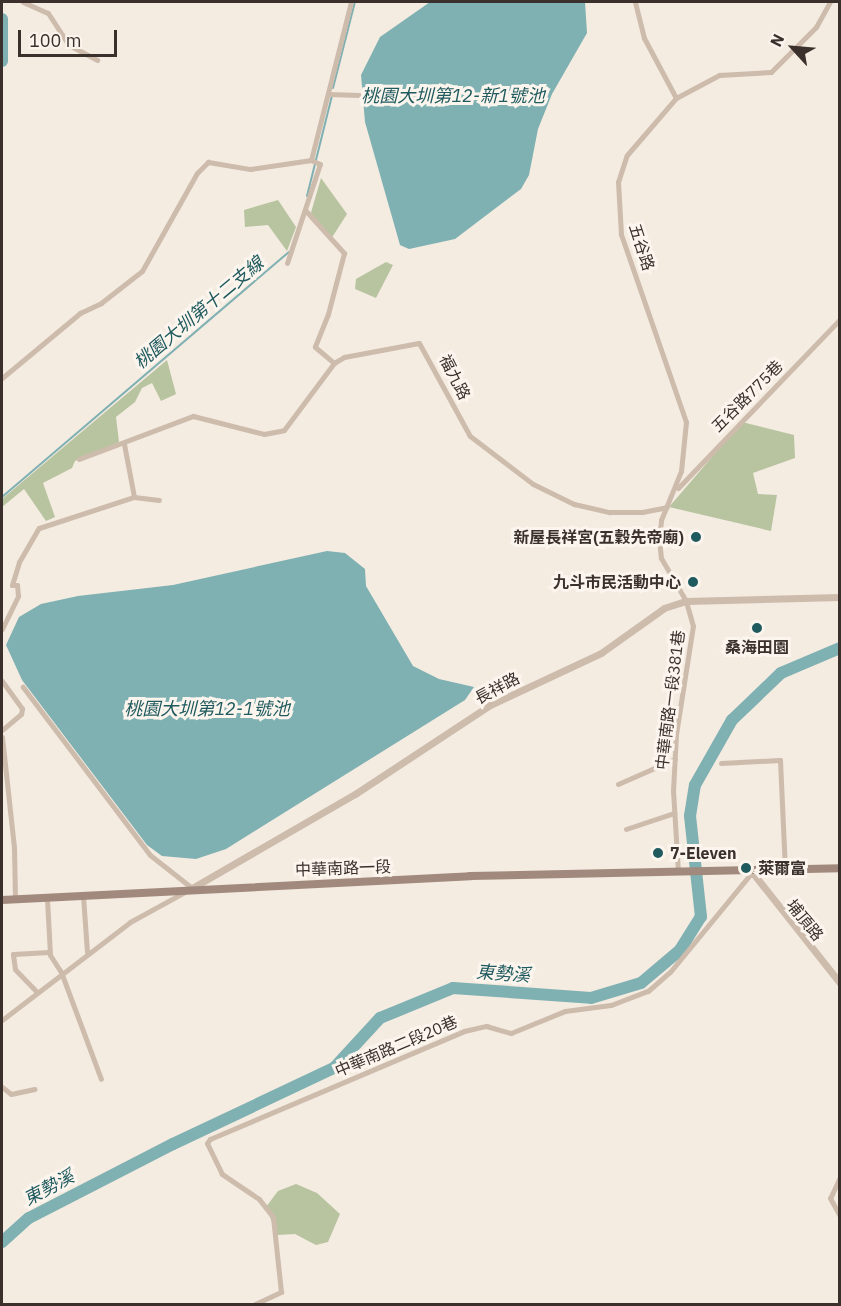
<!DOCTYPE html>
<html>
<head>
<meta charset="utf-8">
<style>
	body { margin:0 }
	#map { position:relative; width:841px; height:1306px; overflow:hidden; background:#f4ebe1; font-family:"IBM Plex Sans","Noto Sans TC",sans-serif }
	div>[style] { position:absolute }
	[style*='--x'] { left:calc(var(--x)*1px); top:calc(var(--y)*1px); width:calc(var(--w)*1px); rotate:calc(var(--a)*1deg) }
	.green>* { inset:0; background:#b8c4a0 }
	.water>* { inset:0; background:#7fb0b2 }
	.stream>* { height:2px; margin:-1px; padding:0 1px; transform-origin:1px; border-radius:1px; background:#7fb0b2 }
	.river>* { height:12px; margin:-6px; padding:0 6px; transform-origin:6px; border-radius:6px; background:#7fb0b2 }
	.minor>* { height:5px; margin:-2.5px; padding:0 2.5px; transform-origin:2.5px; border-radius:2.5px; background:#cdbbac }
	.tertiary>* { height:7px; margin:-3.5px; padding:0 3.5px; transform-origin:3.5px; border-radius:3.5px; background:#cdbbac }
	.secondary>* { height:8px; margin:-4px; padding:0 4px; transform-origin:4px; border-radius:4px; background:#a18a7d }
	.dots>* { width:16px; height:16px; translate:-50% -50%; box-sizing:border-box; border:3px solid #fbf5ee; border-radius:50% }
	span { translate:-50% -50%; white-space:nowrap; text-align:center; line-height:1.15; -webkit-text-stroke:6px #fbf5ee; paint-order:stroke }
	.street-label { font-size:16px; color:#3b302b }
	.poi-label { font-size:16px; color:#3b302b; font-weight:700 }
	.right { translate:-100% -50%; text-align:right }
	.left { translate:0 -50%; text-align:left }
	.water-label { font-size:18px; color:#1f5a5e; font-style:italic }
	.frame { position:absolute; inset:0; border:3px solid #3b302b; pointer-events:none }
	.north { position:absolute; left:763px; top:18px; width:60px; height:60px; -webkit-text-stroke:4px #fbf5ee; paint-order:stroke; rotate:296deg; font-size:16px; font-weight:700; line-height:24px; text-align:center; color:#3b302b }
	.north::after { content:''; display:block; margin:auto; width:21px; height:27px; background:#3b302b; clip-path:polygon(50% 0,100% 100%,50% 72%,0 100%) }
	.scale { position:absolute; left:18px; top:30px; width:99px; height:27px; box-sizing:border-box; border:3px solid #3b302b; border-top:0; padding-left:8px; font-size:18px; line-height:21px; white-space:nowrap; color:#3b302b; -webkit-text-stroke:4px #fbf5ee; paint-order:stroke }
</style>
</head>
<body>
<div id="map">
	<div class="green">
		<div style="clip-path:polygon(321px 178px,347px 214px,331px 239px,310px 216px)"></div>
		<div style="clip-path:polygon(278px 200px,296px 227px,287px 251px,268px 225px,245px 227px,244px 210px)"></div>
		<div style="clip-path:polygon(386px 262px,393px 265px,376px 298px,355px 289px,356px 279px)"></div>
		<div style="clip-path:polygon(167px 360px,176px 394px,161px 401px,152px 383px,142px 388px,135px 402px,116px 417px,119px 442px,75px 461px,72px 468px,43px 483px,55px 517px,46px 521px,24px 489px,2px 507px,2px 499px)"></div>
		<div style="clip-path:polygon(742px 422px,794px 435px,795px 458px,753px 473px,758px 494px,777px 495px,771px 531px,669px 507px)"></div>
		<div style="clip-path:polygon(296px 1184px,317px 1193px,340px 1214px,328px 1242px,316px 1245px,295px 1234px,277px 1235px,266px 1207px,278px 1191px)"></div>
	</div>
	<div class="water">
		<div style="clip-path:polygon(430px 2px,585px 2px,587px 33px,552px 94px,538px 129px,529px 175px,521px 189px,455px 239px,409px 249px,400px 245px,365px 122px,361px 75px,380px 37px)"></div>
		<div style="clip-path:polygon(327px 551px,345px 553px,365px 569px,366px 586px,413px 666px,439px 679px,474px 687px,465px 700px,226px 849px,196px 859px,162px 856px,147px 845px,22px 680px,6px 645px,19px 617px,41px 604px,78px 596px,173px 585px)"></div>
	</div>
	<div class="stream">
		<div style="--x:333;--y:88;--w:89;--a:-75.7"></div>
		<div style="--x:307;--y:196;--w:103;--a:-76"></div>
		<div style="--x:2;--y:497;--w:377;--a:-40.5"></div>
	</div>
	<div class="river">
		<div style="--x:2;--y:19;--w:42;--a:90"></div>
		<div style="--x:2;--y:1242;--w:36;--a:-42"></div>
		<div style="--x:29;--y:1218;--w:162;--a:-27.2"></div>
		<div style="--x:173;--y:1144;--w:178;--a:-25.3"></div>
		<div style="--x:334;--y:1068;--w:68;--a:-47.4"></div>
		<div style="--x:380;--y:1018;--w:79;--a:-22.3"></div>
		<div style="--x:453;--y:988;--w:138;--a:4.1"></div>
		<div style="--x:591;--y:998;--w:52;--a:-16.7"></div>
		<div style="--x:641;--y:983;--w:51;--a:-40.2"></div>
		<div style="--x:680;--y:950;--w:39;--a:-58"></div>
		<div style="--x:701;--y:917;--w:102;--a:-96.2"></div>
		<div style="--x:690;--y:816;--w:31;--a:-81"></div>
		<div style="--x:695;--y:785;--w:75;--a:-60.4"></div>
		<div style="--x:732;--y:720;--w:68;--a:-43.8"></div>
		<div style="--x:781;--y:673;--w:64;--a:-23"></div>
	</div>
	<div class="minor">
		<div style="--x:23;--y:2;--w:27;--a:24"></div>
		<div style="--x:48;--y:13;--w:38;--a:57"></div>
		<div style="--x:69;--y:45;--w:32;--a:28"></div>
		<div style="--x:635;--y:2;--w:37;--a:76"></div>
		<div style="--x:644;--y:38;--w:68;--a:61.9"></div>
		<div style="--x:328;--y:94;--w:31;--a:2"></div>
		<div style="--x:311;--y:160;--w:163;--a:-75.8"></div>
		<div style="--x:306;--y:211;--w:57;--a:47.9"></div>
		<div style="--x:344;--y:253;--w:63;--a:104.7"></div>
		<div style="--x:328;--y:314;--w:35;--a:112"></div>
		<div style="--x:315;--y:347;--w:25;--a:40"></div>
		<div style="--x:287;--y:263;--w:104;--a:-71.6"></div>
		<div style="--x:320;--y:164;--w:10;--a:-156"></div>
		<div style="--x:2;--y:378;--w:102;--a:-39.8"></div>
		<div style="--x:80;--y:313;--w:23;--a:-25"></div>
		<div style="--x:101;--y:303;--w:52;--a:-38"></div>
		<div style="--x:142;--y:271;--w:112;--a:-60.7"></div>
		<div style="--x:197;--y:173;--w:16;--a:-45"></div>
		<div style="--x:208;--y:162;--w:43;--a:9.5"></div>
		<div style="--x:250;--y:169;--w:62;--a:-8.4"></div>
		<div style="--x:124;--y:444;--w:54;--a:79.3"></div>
		<div style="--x:79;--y:459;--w:122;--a:-20.7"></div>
		<div style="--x:193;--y:416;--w:73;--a:14.2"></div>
		<div style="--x:264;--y:434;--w:20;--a:-11"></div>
		<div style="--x:284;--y:430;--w:84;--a:-53.3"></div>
		<div style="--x:334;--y:363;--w:12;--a:-31"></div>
		<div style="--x:344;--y:357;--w:76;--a:-10.6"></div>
		<div style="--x:419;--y:343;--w:106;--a:61.3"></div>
		<div style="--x:470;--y:436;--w:79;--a:37.3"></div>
		<div style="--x:533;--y:484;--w:46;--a:26"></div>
		<div style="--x:574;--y:504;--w:37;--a:13"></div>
		<div style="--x:610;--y:512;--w:32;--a:0"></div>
		<div style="--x:642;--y:512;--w:25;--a:-11"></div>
		<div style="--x:678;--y:488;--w:234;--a:-46.2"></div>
		<div style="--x:2;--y:629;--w:37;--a:-64"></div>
		<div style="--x:18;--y:596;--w:11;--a:-95"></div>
		<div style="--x:17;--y:585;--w:5;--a:180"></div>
		<div style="--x:12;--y:585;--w:24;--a:-73"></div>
		<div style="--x:19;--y:562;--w:39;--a:-60"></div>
		<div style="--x:39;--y:528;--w:100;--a:-18.1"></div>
		<div style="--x:134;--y:497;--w:25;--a:7"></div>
		<div style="--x:2;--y:681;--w:34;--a:54"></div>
		<div style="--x:22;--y:709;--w:5;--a:101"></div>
		<div style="--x:21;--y:714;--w:25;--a:140"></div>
		<div style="--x:2;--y:737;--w:111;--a:83.8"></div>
		<div style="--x:14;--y:847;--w:53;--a:88.9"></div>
		<div style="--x:721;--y:763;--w:59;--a:-2.9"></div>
		<div style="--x:780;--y:760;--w:109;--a:87.4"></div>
		<div style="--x:618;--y:784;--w:62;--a:-23.7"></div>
		<div style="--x:626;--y:829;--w:51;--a:-18.4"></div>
		<div style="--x:678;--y:872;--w:81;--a:-93.5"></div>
		<div style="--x:673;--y:791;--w:57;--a:-87"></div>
		<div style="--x:676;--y:734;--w:109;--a:-81.1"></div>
		<div style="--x:693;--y:626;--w:26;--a:-106"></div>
		<div style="--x:686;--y:601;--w:50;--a:-120.2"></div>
		<div style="--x:661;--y:558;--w:18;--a:-96"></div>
		<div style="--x:659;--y:540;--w:20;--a:-84"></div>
		<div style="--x:661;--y:520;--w:53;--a:-67.8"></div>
		<div style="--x:681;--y:471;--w:49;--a:-84.2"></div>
		<div style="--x:686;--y:422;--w:199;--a:-109.1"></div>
		<div style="--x:621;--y:234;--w:52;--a:-93.3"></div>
		<div style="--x:618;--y:182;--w:28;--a:-72"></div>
		<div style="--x:627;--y:155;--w:75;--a:-49.3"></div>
		<div style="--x:676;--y:98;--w:49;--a:-28.1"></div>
		<div style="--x:719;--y:75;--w:52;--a:-3.3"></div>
		<div style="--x:771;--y:72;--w:64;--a:-45"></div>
		<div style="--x:816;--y:27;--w:29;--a:-61"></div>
		<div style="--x:83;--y:896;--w:56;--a:85.9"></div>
		<div style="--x:47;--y:899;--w:56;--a:86.9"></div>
		<div style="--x:50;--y:955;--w:20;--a:57"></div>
		<div style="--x:61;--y:972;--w:114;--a:69.5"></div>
		<div style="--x:36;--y:991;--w:30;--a:-134"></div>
		<div style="--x:15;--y:969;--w:15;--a:-98"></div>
		<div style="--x:13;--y:954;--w:36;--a:-3"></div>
		<div style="--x:2;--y:1020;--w:161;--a:-37.4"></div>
		<div style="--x:130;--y:922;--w:71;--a:-28.7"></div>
		<div style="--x:192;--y:888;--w:53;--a:-141.8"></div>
		<div style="--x:150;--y:855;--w:211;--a:-127.1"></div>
		<div style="--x:2;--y:1087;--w:11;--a:38"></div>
		<div style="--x:11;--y:1094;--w:24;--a:-12"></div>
		<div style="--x:840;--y:1177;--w:23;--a:115"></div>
		<div style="--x:830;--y:1198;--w:21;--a:61"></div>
		<div style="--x:255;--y:1304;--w:29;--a:-25"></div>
		<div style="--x:281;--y:1292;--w:75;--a:-96.1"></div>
		<div style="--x:273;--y:1217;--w:23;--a:-128"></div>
		<div style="--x:259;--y:1199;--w:45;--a:-146"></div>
		<div style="--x:222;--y:1174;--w:34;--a:-116"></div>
		<div style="--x:207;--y:1143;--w:5;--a:-53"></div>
		<div style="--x:210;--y:1139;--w:276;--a:-23"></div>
		<div style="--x:464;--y:1031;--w:23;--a:-13"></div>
		<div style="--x:486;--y:1026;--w:26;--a:16"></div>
		<div style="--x:511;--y:1033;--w:58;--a:-22.2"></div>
		<div style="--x:565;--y:1011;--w:46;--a:-7.4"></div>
		<div style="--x:611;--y:1005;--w:40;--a:-21"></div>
		<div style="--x:648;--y:991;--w:29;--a:-41"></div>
		<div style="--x:670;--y:972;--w:129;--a:-50.6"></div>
	</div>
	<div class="tertiary">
		<div style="--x:752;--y:872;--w:142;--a:51.6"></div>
		<div style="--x:192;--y:888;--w:188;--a:-30"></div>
		<div style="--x:355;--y:794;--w:162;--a:-33.4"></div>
		<div style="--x:490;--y:705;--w:123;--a:-25.1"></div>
		<div style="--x:601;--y:653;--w:77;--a:-35.5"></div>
		<div style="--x:664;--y:608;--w:23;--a:-18"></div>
		<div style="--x:686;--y:601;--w:154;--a:-1.5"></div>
	</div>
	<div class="secondary">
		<div style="--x:2;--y:900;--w:469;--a:-2.9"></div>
		<div style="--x:470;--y:876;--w:370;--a:-1.2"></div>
	</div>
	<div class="dots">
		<div style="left:696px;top:537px;background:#1f5a5e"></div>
		<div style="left:693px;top:582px;background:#1f5a5e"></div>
		<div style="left:757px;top:628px;background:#1f5a5e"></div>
		<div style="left:658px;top:853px;background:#1f5a5e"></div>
		<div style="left:746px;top:868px;background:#1f5a5e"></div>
	</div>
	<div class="street-label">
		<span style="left:642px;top:247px;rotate:72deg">五谷路</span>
		<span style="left:455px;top:377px;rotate:63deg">福九路</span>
		<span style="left:747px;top:396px;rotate:-45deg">五谷路775巷</span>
		<span style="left:497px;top:688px;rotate:-28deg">長祥路</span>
		<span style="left:670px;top:700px;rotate:-83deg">中華南路一段381巷</span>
		<span style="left:343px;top:868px;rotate:-2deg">中華南路一段</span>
		<span style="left:805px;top:920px;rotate:51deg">埔頂路</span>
		<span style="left:396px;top:1046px;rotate:-23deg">中華南路二段20巷</span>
	</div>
	<div class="poi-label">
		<span class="right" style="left:684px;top:537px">新屋長祥宮(五穀先帝廟)</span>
		<span class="right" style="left:681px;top:582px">九斗市民活動中心</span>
		<span style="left:757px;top:647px">桑海田園</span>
		<span class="left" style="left:670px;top:853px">7-Eleven</span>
		<span class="left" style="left:758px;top:868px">萊爾富</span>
	</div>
	<div class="water-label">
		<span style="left:453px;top:96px">桃園大圳第12-新1號池</span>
		<span style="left:199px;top:313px;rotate:-40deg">桃園大圳第十二支線</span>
		<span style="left:207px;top:709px">桃園大圳第12-1號池</span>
		<span style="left:503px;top:974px;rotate:4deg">東勢溪</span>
		<span style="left:49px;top:1188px;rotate:-28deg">東勢溪</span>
	</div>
	<div class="frame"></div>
	<div class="north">N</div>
	<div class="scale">100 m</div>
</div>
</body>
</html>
